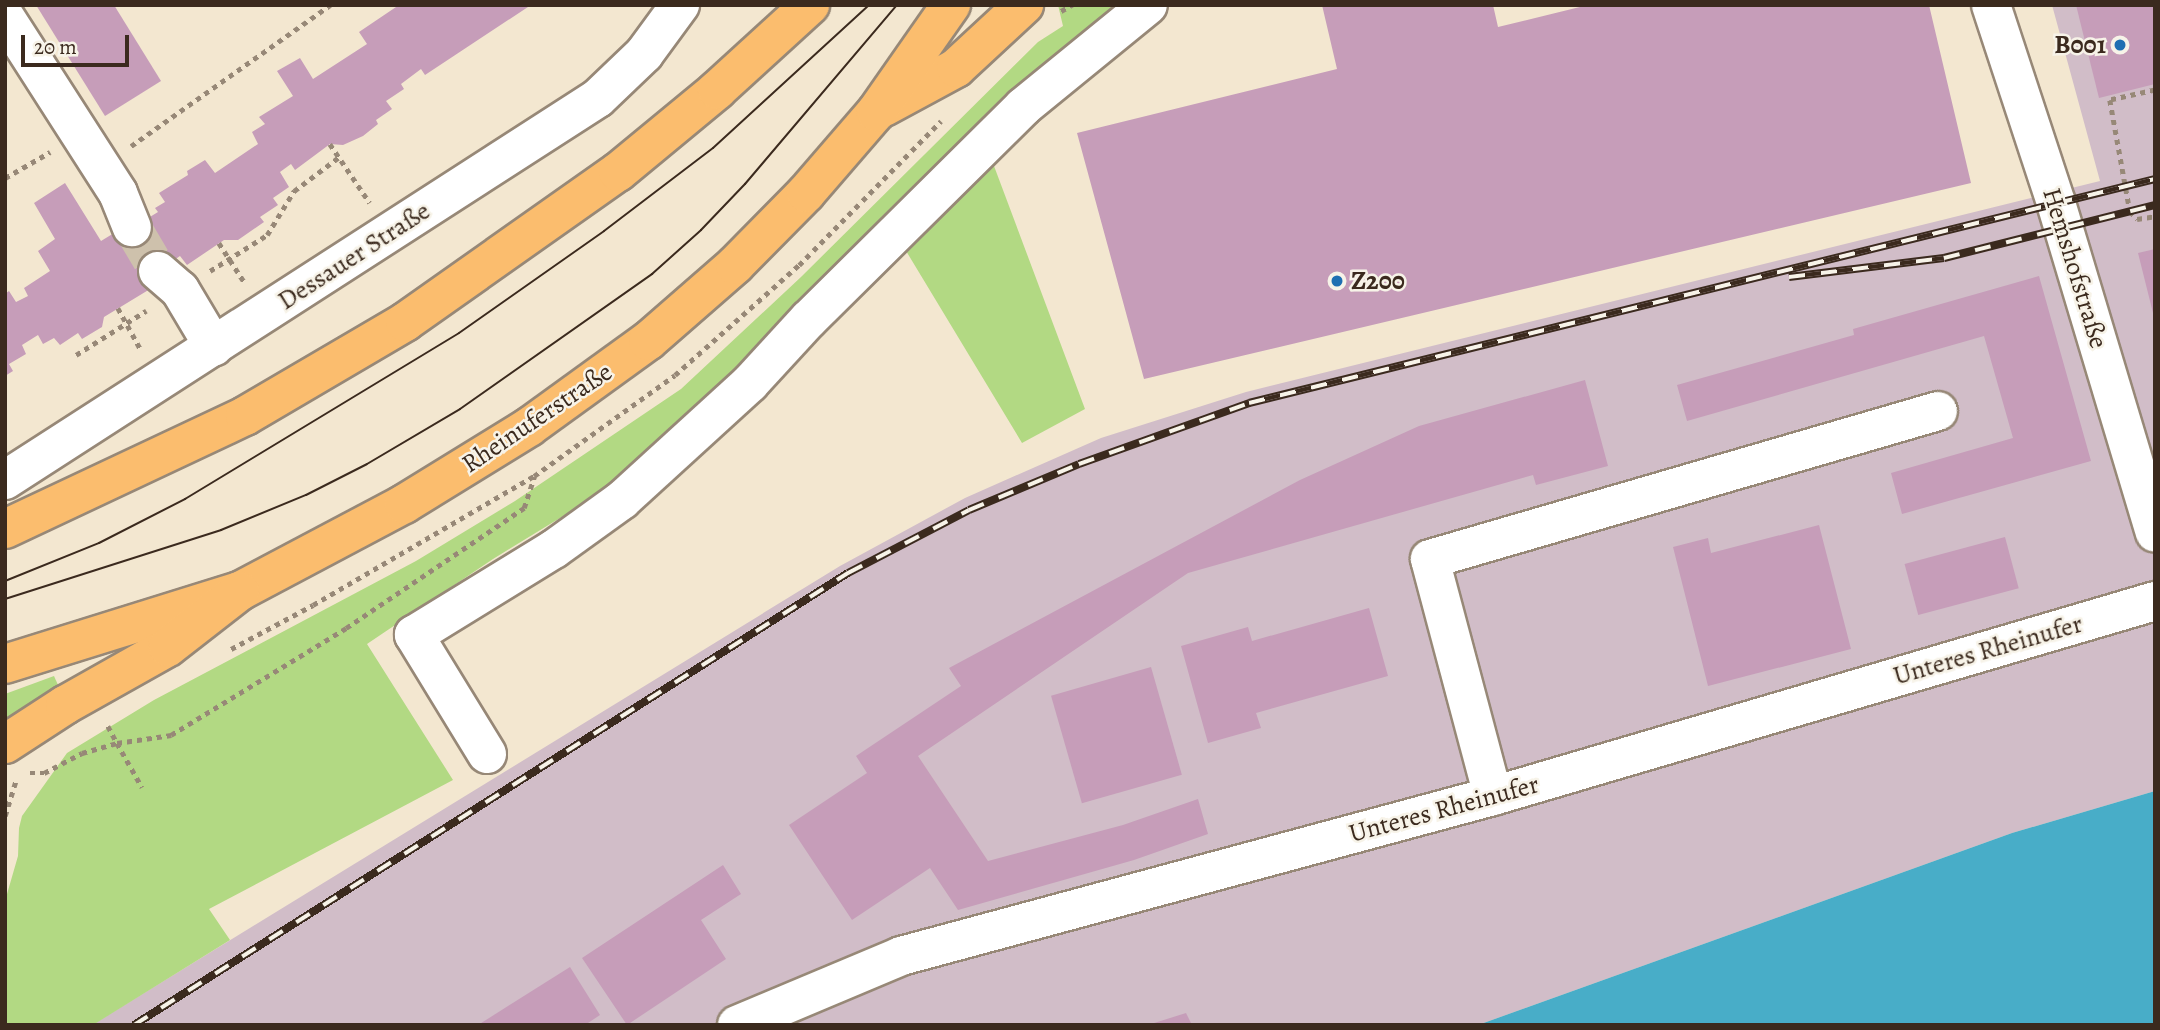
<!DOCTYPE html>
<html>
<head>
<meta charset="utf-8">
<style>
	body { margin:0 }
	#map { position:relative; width:2160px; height:1030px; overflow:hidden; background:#f3e7d0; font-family:Alegreya,serif }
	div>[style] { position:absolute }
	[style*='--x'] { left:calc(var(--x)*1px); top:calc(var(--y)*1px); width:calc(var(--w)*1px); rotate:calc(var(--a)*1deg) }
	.industrial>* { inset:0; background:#d1bdc8 }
	.green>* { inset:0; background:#b2d983 }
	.water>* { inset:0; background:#48adc8 }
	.building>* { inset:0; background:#c69db9; transform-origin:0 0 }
	.minor-tunnel>* { height:38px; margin-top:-19px; transform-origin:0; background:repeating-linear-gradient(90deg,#cec1ac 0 38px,transparent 0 57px) }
	.path>* { height:4.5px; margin-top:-2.25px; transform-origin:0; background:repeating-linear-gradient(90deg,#978877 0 5px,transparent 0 10px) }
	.roads { filter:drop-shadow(2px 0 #978877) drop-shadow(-2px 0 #978877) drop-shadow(0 2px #978877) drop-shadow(0 -2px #978877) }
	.minor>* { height:38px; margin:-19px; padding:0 19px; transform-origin:19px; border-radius:19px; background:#fff }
	.major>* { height:38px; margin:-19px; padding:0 19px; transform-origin:19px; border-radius:19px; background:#fbbd6e }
	.highway>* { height:38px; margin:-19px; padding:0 19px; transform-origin:19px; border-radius:19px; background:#fbbd6e }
	.tram>* { height:2px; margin:-1px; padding:0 1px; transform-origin:1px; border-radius:1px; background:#3b2a1e }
	.rail>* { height:8px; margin-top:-4px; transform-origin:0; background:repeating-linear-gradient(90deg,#f7f3e8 0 16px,#3b2a1e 0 32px); box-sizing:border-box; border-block:2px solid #3b2a1e }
	.dots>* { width:19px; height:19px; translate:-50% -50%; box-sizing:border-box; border:4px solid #f7f3e8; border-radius:50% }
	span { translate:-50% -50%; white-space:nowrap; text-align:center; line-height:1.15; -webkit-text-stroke:5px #f7f3e8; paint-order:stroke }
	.poi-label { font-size:26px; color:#3b2a1e; font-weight:700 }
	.right { translate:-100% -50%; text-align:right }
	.left { translate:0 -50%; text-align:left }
	.street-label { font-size:26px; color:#3b2a1e }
	.frame { position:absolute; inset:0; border:7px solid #3b2a1e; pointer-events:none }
	.scale { position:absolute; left:21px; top:35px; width:108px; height:32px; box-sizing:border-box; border:4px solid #3b2a1e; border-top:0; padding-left:9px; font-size:21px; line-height:24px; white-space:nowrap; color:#3b2a1e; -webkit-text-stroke:5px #f7f3e8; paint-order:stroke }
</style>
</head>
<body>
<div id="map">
	<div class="industrial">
		<div style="clip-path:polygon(2052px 5px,2155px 5px,2155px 791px,2012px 833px,1478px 1025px,92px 1025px,840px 566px,965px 498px,1101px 438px,1246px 392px,2100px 181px)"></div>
	</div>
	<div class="green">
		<div style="clip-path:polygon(1058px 5px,1145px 5px,991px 158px,1085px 409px,1022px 443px,891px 226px,679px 428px,609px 488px,493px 559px,367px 644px,453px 780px,209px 909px,230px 940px,93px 1025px,5px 1025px,5px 901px,18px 856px,19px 828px,22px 816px,67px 753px,154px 700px,416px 561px,515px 501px,681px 389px,801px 277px,1038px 42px,1063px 26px)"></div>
		<div style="clip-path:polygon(54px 676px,58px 685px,5px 721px,5px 694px)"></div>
	</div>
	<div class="water">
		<div style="clip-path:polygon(2155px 791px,2155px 1025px,1478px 1025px,2012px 833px)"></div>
	</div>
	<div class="building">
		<div style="clip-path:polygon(36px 5px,114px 5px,161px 81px,105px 116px)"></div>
		<div style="clip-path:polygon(399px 5px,531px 5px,425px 75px,421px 69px,401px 84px,404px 89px,386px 101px,392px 109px,376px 120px,378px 124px,363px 136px,343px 145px,330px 144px,295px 170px,291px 164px,280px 172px,289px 187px,273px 198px,278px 205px,260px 217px,264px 222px,238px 240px,224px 240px,187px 265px,180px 256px,158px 271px,155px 286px,104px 317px,102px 327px,82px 339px,78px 333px,60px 345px,54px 338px,43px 344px,38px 335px,22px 345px,26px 354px,9px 364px,13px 371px,5px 376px,5px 294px,9px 291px,16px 302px,28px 296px,24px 288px,50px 271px,38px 251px,55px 239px,34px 203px,65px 183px,101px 241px,119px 230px,122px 234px,158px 212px,155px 208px,165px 202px,159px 193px,188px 175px,187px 171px,205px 160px,215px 173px,258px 144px,252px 132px,265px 124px,259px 117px,293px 96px,277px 71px,300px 58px,313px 79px,367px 44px,359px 32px)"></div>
		<div style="clip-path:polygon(1322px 5px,1493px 5px,1498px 27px,1588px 5px,1929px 5px,1971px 183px,1144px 379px,1077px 133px,1337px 69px)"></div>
		<div style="clip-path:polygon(2076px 5px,2155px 5px,2155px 84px,2099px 98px)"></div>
		<div style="clip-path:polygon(2155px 249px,2155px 317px,2154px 317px,2138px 253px)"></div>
		<div style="clip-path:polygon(2039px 276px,2091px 461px,1902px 514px,1891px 473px,2013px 438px,1984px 336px,1687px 421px,1677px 385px,1854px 335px,1853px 329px)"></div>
		<div style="clip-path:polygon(1585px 380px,1608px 466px,1536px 485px,1533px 475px,1188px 573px,918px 756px,988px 861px,1123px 825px,1198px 799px,1208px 834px,1134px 860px,958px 910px,930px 868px,852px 920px,789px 825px,867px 773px,856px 756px,961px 686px,949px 668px,1300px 480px,1419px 426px)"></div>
		<div style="clip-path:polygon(1819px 525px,1851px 649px,1708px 686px,1673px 547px,1708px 538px,1711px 553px)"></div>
		<div style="left:2005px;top:537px;width:53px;height:104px;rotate:75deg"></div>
		<div style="clip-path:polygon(1369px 608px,1388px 676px,1256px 713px,1261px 728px,1208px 743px,1181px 646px,1248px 627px,1252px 641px)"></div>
		<div style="left:1151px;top:667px;width:112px;height:104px;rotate:74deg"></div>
		<div style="clip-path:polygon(723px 865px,741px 894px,701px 920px,726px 959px,627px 1025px,582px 958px)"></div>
		<div style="clip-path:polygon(570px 967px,600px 1015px,585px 1025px,478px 1025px)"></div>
		<div style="clip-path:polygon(1186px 1013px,1192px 1025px,1151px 1025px,1151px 1024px)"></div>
	</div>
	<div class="minor-tunnel">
		<div style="--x:132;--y:227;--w:51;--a:59.4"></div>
	</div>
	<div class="path">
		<div style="--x:1061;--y:11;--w:13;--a:-29"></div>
		<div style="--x:2155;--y:90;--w:46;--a:167.5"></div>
		<div style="--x:2110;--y:100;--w:113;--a:79.8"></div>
		<div style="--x:2130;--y:211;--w:11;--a:49"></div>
		<div style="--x:2137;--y:219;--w:18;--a:-9"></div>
		<div style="--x:330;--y:144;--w:71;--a:55.9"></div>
		<div style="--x:131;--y:146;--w:244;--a:-35.3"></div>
		<div style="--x:5;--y:178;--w:52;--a:-30"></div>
		<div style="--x:219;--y:243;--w:48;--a:57"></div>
		<div style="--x:210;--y:271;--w:67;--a:-32.3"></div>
		<div style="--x:267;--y:235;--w:52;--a:-58.5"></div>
		<div style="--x:294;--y:191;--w:56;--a:-37.1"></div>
		<div style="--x:118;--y:308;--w:46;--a:61.2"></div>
		<div style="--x:76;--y:355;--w:83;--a:-32.2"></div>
		<div style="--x:231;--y:649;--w:93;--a:-28.2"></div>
		<div style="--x:313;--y:605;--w:256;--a:-30.3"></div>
		<div style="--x:534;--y:476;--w:173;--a:-35.6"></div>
		<div style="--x:675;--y:375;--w:166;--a:-41.6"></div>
		<div style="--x:799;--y:265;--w:202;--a:-45.4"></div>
		<div style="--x:108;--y:726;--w:19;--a:62"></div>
		<div style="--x:117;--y:743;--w:55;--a:-8.4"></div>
		<div style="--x:171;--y:735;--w:205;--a:-31.4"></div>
		<div style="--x:346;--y:628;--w:215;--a:-34"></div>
		<div style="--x:524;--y:508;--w:33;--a:-72"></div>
		<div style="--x:30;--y:773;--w:14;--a:0"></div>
		<div style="--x:44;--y:773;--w:43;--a:-27.8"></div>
		<div style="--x:82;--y:753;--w:36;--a:-16"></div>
		<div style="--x:117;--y:743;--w:51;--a:60.4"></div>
		<div style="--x:5;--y:816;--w:38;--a:-73"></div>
	</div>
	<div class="roads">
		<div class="minor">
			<div style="--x:1991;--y:5;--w:208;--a:71.8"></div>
			<div style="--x:2056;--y:203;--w:344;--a:73.3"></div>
			<div style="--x:5;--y:17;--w:209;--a:57.3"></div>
			<div style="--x:118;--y:193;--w:37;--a:68"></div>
			<div style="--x:158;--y:271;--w:29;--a:41"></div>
			<div style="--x:180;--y:290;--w:66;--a:59.2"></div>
			<div style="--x:5;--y:480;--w:705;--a:-32.79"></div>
			<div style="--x:598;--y:98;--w:64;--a:-43.7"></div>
			<div style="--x:644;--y:54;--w:61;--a:-53.7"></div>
			<div style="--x:487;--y:754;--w:140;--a:-121.5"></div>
			<div style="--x:414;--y:635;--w:164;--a:-31.6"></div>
			<div style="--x:554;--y:549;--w:84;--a:-35.8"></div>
			<div style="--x:622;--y:500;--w:173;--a:-42.4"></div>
			<div style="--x:750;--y:383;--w:86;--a:-47.4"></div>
			<div style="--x:808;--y:320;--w:303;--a:-44.7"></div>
			<div style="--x:1023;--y:107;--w:161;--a:-39.2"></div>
			<div style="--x:1493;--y:796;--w:245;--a:-104.9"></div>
			<div style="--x:1430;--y:559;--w:529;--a:-16.24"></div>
			<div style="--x:737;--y:1025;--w:178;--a:-22.8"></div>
			<div style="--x:901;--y:956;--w:613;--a:-15.12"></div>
			<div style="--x:1493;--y:796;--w:690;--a:-16.41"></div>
		</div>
		<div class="major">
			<div style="--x:884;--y:107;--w:82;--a:-28.4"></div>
			<div style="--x:956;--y:68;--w:93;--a:-42.8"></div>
			<div style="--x:5;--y:529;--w:265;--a:-25.2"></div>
			<div style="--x:245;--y:416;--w:186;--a:-30.4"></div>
			<div style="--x:405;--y:322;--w:261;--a:-35.2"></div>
			<div style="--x:618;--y:172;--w:129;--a:-39.6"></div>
			<div style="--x:717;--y:90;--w:126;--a:-42.4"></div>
			<div style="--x:5;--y:664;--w:246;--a:-17.3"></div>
			<div style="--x:240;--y:591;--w:186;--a:-27.9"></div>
			<div style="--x:404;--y:504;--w:147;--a:-31.6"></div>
			<div style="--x:529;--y:427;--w:147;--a:-35.9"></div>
			<div style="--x:648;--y:341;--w:116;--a:-41.1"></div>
			<div style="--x:735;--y:265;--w:101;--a:-45.4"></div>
			<div style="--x:806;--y:193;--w:107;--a:-49.2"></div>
			<div style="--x:876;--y:112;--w:131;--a:-55"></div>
		</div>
		<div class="highway">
			<div style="--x:5;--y:744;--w:72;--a:-33"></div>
			<div style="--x:65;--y:705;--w:118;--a:-29.4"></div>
			<div style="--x:168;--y:647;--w:91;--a:-37.9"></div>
		</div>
	</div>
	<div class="tram">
		<div style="--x:5;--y:581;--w:101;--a:-22"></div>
		<div style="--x:99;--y:543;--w:97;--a:-27.1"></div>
		<div style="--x:185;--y:499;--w:320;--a:-31.2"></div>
		<div style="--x:459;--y:333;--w:177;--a:-35.1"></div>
		<div style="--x:604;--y:231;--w:137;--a:-37.3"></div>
		<div style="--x:713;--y:148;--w:212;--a:-42.5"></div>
		<div style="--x:5;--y:599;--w:227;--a:-17.7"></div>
		<div style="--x:221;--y:530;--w:92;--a:-22.4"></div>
		<div style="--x:306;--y:495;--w:68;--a:-26.9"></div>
		<div style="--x:367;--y:464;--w:108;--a:-30.6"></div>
		<div style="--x:460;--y:409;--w:235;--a:-35.1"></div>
		<div style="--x:652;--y:274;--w:66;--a:-41.9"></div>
		<div style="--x:701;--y:230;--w:64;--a:-46.3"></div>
		<div style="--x:745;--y:184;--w:235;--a:-49.7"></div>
	</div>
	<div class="rail">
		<div style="--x:1789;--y:277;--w:156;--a:-7"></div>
		<div style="--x:1944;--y:258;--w:218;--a:-14.1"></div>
		<div style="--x:134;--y:1025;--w:845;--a:-32.34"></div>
		<div style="--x:848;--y:573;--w:136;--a:-27.5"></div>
		<div style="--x:969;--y:510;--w:119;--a:-22.7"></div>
		<div style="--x:1079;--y:464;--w:181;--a:-19.7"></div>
		<div style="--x:1249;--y:403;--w:933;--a:-13.89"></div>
	</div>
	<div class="dots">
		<div style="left:2120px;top:45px;background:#1f6fb2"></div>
		<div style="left:1337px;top:281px;background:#1f6fb2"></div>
	</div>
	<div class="poi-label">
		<span class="right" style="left:2106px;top:45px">B001</span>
		<span class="left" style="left:1351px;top:281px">Z200</span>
	</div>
	<div class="street-label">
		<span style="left:354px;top:256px;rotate:-33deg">Dessauer Straße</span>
		<span style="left:2075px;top:268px;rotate:73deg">Hemshofstraße</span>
		<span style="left:537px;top:418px;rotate:-34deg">Rheinuferstraße</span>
		<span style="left:1988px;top:650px;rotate:-16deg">Unteres Rheinufer</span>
		<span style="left:1444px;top:809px;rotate:-15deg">Unteres Rheinufer</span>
	</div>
	<div class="frame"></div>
	<div class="scale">20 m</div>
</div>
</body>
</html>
